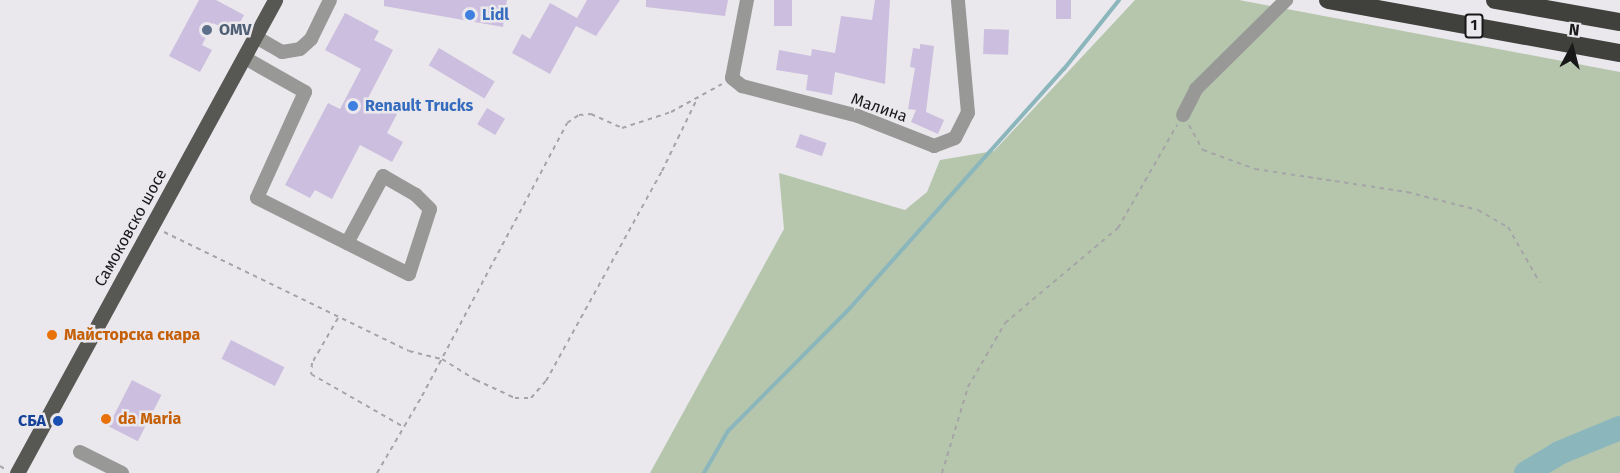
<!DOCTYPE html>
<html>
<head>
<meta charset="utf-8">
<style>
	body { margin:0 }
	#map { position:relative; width:1620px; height:473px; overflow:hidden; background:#eae8ed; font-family:"Fira Sans",sans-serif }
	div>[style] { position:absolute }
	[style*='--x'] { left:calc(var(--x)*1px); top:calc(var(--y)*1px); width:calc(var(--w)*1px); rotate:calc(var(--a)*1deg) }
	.green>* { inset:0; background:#b5c6ad }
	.stream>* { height:4px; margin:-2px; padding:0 2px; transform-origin:2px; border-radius:2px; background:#8bb6bc }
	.river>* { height:24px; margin:-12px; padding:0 12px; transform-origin:12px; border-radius:12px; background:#8bb6bc }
	.building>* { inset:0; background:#ccbede; transform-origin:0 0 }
	.path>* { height:2px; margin-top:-1px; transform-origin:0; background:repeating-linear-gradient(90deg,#a5a4a7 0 4.5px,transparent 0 9px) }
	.minor>* { height:14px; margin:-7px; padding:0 7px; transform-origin:7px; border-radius:7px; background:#989997 }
	.major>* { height:15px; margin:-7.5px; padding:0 7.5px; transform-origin:7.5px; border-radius:7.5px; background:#575754 }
	.highway>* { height:18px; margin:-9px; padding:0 9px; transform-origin:9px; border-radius:9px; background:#40413d }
	.dots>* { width:16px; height:16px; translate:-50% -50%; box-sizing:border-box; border:3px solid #eae8ed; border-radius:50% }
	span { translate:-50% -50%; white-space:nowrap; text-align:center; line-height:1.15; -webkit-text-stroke:5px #eae8ed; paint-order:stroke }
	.shield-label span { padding:2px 4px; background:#eae8ed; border:2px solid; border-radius:4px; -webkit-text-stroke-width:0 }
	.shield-label { font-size:15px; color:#19191a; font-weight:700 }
	.shop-label { font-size:16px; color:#366cbe; font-weight:700 }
	.left { translate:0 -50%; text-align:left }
	.service-label { font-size:16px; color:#4e5e75; font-weight:700 }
	.street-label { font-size:16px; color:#19191a }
	.food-label { font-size:16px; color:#c56008; font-weight:700 }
	.transit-label { font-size:16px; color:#164399; font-weight:700 }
	.right { translate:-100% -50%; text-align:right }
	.north { position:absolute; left:1542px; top:18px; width:60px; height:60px; -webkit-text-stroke:4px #eae8ed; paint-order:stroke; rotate:7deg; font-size:16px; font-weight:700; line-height:24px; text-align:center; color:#19191a }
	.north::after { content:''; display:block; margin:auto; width:21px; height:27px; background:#19191a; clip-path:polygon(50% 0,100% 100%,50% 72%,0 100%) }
</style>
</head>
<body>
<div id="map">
	<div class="green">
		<div style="clip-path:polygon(1135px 0,1239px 0,1620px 72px,1620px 473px,650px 473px,784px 229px,779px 173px,905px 210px,927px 192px,940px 160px,994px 151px)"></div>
	</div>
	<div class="stream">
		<div style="--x:704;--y:473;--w:48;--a:-60.3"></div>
		<div style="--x:728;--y:431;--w:173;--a:-45.2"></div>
		<div style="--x:850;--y:308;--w:321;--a:-48.2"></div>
		<div style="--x:1064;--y:69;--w:88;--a:-51.4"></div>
	</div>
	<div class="river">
		<div style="--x:1526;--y:473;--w:39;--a:-31"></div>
		<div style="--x:1559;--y:453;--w:66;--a:-22.3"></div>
	</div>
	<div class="building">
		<div style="clip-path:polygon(199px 0,216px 0,244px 15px,234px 34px,213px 23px,202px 45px,212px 50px,200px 72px,169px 56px)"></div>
		<div style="clip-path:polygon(384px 0,507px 0,503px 27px,384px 6px)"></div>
		<div style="clip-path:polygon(587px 0,620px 0,596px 36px,576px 26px,550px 74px,512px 53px,522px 34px,530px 39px,550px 3px,577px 18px)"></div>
		<div style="clip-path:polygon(646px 0,728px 0,725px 16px,646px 7px)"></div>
		<div style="left:774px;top:0;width:18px;height:26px"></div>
		<div style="clip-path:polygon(875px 0,890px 0,885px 84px,835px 72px,832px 95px,806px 90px,808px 75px,776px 70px,779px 50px,811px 56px,812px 49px,835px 53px,841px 16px,872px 20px)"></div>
		<div style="left:1056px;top:0;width:15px;height:19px"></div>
		<div style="clip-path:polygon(345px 13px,379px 31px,374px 40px,393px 50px,368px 98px,397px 114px,387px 133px,403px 142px,392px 162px,360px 145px,332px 199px,315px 190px,310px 198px,285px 185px,328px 103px,340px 109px,361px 69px,325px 50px)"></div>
		<div style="left:984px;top:29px;width:25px;height:25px;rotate:2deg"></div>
		<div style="clip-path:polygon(920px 44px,934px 46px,926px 112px,944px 120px,938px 134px,911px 122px,916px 110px,908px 109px,915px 68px,910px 67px,913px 48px,920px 49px)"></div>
		<div style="left:439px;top:48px;width:65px;height:20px;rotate:31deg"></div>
		<div style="left:487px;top:108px;width:21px;height:19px;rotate:31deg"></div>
		<div style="left:800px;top:134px;width:28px;height:14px;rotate:19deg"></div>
		<div style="left:231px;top:340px;width:60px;height:21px;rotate:27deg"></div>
		<div style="left:132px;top:380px;width:33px;height:52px;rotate:27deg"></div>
	</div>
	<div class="path">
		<div style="--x:1189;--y:125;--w:29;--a:61"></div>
		<div style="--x:1203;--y:150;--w:55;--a:20.1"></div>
		<div style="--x:1255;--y:169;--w:154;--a:8.6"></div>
		<div style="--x:1407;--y:192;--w:73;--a:14.2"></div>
		<div style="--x:1478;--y:210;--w:34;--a:30"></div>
		<div style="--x:1508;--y:227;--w:64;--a:60.3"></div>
		<div style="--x:164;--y:232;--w:272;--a:25.9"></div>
		<div style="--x:409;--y:351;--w:34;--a:14"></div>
		<div style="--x:442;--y:359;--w:40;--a:32"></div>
		<div style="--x:476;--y:380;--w:43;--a:24.8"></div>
		<div style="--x:515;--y:398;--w:16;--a:0"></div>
		<div style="--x:531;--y:398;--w:23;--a:-49"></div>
		<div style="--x:546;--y:381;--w:240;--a:-61.1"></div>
		<div style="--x:662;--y:171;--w:82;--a:-64.1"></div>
		<div style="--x:338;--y:318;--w:52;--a:120"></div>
		<div style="--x:312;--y:363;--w:11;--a:95"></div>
		<div style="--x:311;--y:374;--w:105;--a:29.7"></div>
		<div style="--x:0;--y:466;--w:6;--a:31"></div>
		<div style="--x:377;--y:473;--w:89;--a:-59.7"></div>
		<div style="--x:422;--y:396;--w:309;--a:-62"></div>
		<div style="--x:567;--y:123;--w:14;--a:-34"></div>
		<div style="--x:579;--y:115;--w:12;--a:-5"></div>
		<div style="--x:591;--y:114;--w:34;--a:24"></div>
		<div style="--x:622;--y:128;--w:52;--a:-18.1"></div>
		<div style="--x:671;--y:112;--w:58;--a:-28.8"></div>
		<div style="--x:942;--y:473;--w:90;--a:-73.2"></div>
		<div style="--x:968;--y:387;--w:74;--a:-60"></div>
		<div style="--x:1005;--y:323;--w:148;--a:-40.1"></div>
		<div style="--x:1118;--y:228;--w:119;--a:-60.2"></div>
	</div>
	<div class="minor">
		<div style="--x:747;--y:0;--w:79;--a:100.9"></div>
		<div style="--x:732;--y:78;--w:13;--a:39"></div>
		<div style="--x:742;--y:86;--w:120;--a:14.5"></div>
		<div style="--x:858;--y:116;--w:82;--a:21.5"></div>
		<div style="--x:934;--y:146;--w:22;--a:-21"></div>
		<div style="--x:955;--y:138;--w:28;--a:-63"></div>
		<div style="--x:968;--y:113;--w:113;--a:-95.1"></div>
		<div style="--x:256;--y:37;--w:30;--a:30"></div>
		<div style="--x:282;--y:52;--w:18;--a:-9"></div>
		<div style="--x:300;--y:49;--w:15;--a:-42"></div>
		<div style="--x:311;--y:39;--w:43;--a:-64"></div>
		<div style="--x:245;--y:58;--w:69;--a:29.5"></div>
		<div style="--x:305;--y:92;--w:116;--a:114.4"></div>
		<div style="--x:257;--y:198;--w:170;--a:26.6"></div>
		<div style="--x:409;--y:274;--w:68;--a:-72.1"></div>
		<div style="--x:430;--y:209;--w:20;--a:-135"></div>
		<div style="--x:416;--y:195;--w:38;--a:-150"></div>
		<div style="--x:383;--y:176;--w:76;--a:118.2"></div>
		<div style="--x:1183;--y:115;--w:29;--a:-63"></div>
		<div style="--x:1196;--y:89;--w:127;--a:-44.7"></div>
		<div style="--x:80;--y:452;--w:47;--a:26.6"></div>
	</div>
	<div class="major">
		<div style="--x:17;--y:473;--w:539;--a:-61.39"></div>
	</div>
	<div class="highway">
		<div style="--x:1328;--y:0;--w:297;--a:10.3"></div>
		<div style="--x:1495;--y:0;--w:127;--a:10"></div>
	</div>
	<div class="dots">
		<div style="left:470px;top:15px;background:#3f7fe0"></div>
		<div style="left:207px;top:30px;background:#5c6f8a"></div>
		<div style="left:353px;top:106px;background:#3f7fe0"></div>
		<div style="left:52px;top:335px;background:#e8710a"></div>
		<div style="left:106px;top:419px;background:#e8710a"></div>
		<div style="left:58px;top:421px;background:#1a4fb4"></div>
	</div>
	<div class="shield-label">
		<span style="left:1474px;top:26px">1</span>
	</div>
	<div class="shop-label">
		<span class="left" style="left:482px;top:15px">Lidl</span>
		<span class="left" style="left:365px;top:106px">Renault Trucks</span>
	</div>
	<div class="service-label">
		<span class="left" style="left:219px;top:30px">OMV</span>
	</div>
	<div class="street-label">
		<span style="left:879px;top:108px;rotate:19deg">Малина</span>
		<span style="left:131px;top:228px;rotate:-61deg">Самоковско шосе</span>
	</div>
	<div class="food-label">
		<span class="left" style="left:64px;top:335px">Майсторска скара</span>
		<span class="left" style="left:118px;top:419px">da Maria</span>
	</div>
	<div class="transit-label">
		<span class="right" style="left:46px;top:421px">СБА</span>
	</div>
	<div class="north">N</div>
</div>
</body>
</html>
